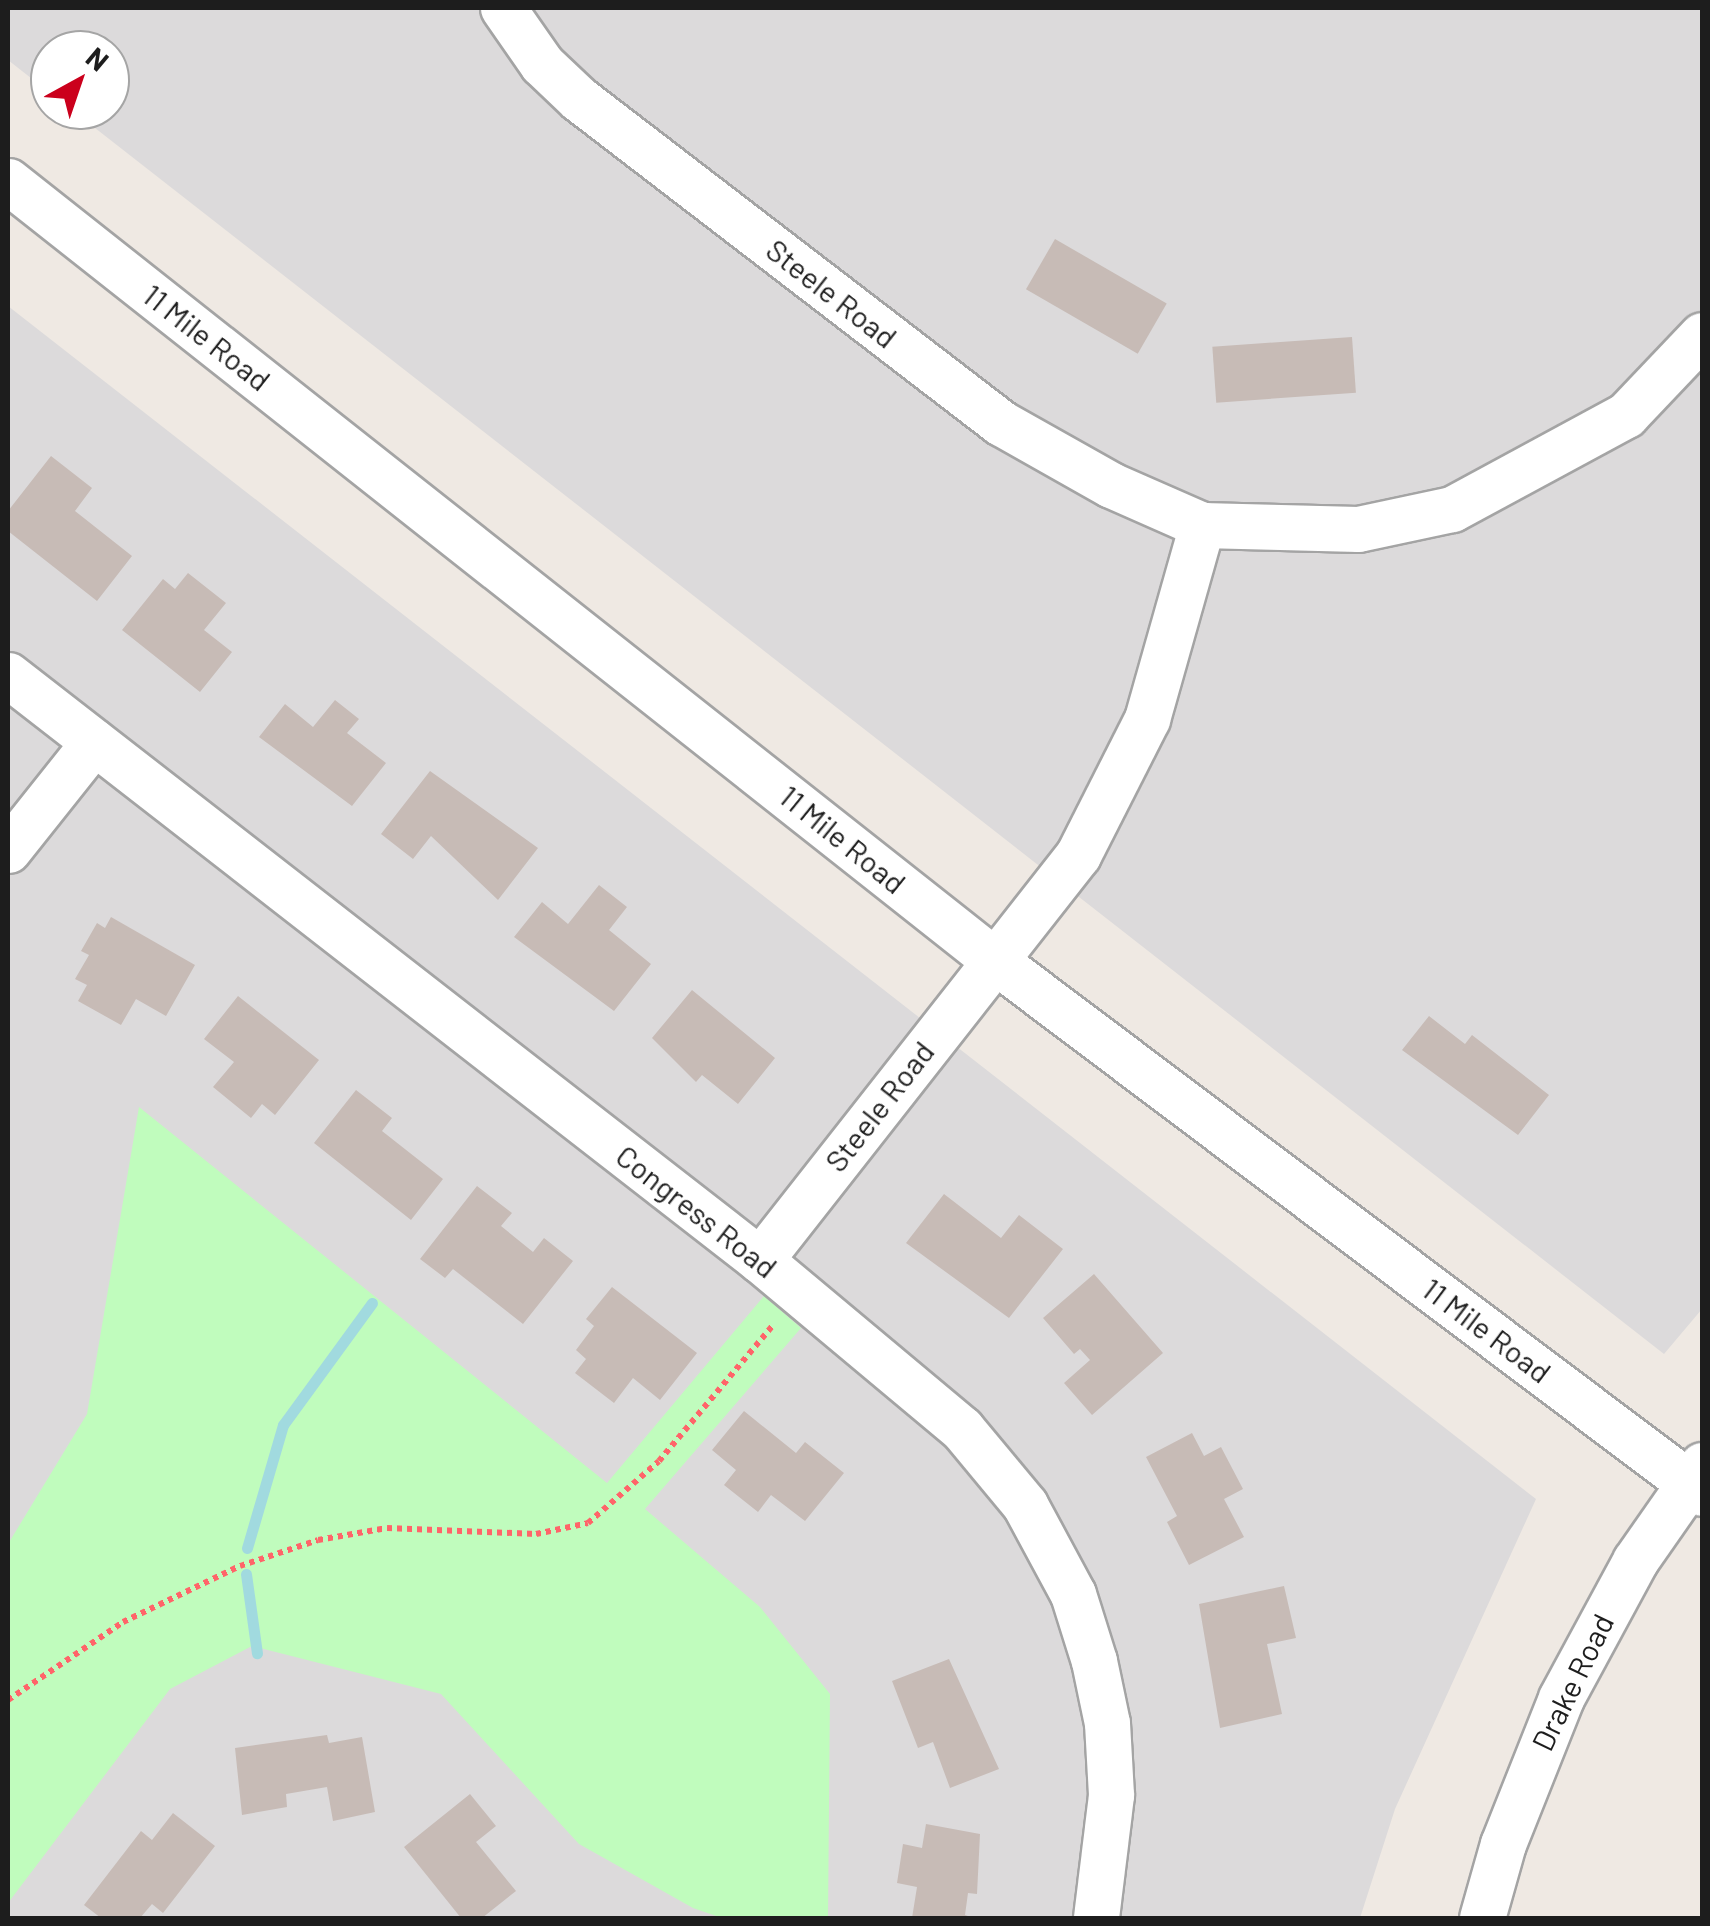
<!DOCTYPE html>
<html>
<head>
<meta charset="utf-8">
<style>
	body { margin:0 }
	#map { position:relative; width:1710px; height:1926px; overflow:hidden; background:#efe9e3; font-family:Barlow,sans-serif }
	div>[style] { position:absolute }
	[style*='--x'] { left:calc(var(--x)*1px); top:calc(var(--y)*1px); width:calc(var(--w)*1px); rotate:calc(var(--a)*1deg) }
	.residential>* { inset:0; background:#dcdadb }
	.park>* { inset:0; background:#c0fcbd }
	.stream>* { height:11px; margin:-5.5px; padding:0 5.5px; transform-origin:5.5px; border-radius:5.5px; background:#a1dadf }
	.building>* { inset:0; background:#c7bbb6; transform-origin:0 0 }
	.path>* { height:6px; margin-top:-3px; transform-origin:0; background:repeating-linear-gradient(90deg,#ff6469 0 5px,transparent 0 10px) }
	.roads { filter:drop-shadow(2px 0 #a4a4a4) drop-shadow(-2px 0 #a4a4a4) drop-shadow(0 2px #a4a4a4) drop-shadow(0 -2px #a4a4a4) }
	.minor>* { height:45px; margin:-22.5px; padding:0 22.5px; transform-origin:22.5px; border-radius:22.5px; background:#fff }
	span { translate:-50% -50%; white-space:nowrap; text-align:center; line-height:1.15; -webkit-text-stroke:9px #fff; paint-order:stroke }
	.street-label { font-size:30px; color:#1d1d1d }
	.frame { position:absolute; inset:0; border:10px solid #1d1d1d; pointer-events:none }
	.north { position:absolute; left:30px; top:30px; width:100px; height:100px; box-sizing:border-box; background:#fff; border:2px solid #a5a5a5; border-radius:50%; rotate:40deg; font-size:28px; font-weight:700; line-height:40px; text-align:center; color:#1d1d1d }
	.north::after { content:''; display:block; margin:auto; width:35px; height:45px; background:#cb001c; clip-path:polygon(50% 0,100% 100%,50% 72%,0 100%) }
</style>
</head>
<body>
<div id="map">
	<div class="residential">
		<div style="clip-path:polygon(8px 8px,1702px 8px,1702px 1309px,1664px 1354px,72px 110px,110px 110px,110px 50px,50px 50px,50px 93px,8px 60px)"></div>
		<div style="clip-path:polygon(8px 306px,1536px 1499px,1395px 1809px,1360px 1918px,8px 1918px)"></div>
	</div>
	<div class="park">
		<div style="clip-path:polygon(139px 1107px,607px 1483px,764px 1296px,801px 1328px,645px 1509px,760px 1607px,830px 1694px,828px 1918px,722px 1918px,693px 1908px,579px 1844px,441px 1694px,252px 1646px,170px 1689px,8px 1903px,8px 1544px,87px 1414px)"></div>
	</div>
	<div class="stream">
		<div style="--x:247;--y:1548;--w:128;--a:-73.7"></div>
		<div style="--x:283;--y:1425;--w:151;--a:-53.9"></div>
		<div style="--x:246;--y:1574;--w:80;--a:82.1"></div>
	</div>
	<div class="building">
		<div style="left:1055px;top:239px;width:129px;height:58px;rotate:30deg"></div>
		<div style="left:1352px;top:337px;width:56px;height:140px;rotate:86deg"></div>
		<div style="clip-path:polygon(51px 456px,92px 488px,75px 511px,132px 556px,97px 601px,8px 531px,8px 511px)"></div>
		<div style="clip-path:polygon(188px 573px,226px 603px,204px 630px,232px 652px,200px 692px,122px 630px,163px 579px,175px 589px)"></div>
		<div style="clip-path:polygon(335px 700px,359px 719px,347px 733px,386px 763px,352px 806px,259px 737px,285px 704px,313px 727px)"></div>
		<div style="clip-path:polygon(430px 771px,538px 848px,498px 900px,431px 836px,413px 859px,381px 834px)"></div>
		<div style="clip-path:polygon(599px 885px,627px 907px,609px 930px,651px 964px,614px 1011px,514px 937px,542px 902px,568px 924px)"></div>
		<div style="clip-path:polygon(111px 917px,195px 965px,166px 1016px,136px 999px,121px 1025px,78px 1001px,87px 985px,75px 979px,89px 955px,81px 951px,97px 923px,105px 928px)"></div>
		<div style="clip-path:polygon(692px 990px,775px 1058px,738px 1104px,702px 1075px,696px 1082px,652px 1038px)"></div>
		<div style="clip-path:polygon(238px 996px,319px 1060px,275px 1115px,262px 1104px,251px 1118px,213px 1087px,234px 1062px,204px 1039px)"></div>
		<div style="clip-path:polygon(1429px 1016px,1465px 1044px,1472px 1035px,1549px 1095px,1518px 1135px,1402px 1050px)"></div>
		<div style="clip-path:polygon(356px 1090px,392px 1118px,382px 1131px,443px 1179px,411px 1220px,314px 1143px)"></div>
		<div style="clip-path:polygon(477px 1186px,512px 1213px,501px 1226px,533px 1252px,544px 1238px,573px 1261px,523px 1324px,453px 1269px,445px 1278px,420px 1259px)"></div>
		<div style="clip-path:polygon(944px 1194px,1001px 1238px,1019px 1215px,1063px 1249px,1009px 1318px,906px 1243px)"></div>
		<div style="clip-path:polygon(1094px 1274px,1163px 1353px,1092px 1415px,1064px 1383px,1090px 1360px,1080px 1349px,1074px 1354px,1043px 1318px)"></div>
		<div style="clip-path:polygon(612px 1287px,697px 1353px,660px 1400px,633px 1378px,614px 1403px,575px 1373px,586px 1359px,576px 1350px,594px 1326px,586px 1319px)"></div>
		<div style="clip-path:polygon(744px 1411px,796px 1453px,805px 1442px,844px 1473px,805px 1521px,771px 1495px,758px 1512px,724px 1485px,736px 1470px,712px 1450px)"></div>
		<div style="clip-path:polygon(1192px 1433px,1204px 1456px,1221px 1447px,1243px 1489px,1224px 1499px,1244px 1537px,1189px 1565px,1167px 1522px,1177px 1516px,1146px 1457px)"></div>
		<div style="clip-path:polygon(1284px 1586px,1296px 1638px,1267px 1644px,1282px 1714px,1220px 1728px,1199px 1604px)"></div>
		<div style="clip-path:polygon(949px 1659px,999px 1769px,950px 1788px,933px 1742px,918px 1748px,892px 1681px)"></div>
		<div style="clip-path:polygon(327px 1735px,329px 1743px,362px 1737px,375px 1812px,333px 1821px,327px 1787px,286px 1794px,287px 1807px,242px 1815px,235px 1748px)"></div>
		<div style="clip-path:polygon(470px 1794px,496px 1826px,476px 1842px,516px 1891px,482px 1918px,461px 1918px,404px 1847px)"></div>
		<div style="clip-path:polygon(173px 1813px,215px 1846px,163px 1913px,152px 1904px,140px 1918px,101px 1918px,84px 1905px,141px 1831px,152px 1840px)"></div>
		<div style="clip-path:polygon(926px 1824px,980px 1834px,977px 1894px,968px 1893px,965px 1915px,974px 1918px,912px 1918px,917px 1887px,897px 1883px,903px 1844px,922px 1848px)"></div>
	</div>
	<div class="path">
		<div style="--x:8;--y:1700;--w:139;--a:-34.1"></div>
		<div style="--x:123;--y:1622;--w:130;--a:-25.6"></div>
		<div style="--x:240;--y:1566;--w:82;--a:-18.4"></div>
		<div style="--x:318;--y:1540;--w:70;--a:-9.9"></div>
		<div style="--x:387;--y:1528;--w:149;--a:2.3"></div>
		<div style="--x:536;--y:1534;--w:53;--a:-11.9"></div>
		<div style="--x:588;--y:1523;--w:94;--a:-41.1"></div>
		<div style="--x:659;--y:1461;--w:179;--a:-50"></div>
	</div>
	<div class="roads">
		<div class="minor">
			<div style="--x:503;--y:8;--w:68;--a:55.1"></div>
			<div style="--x:542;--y:64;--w:51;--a:43.4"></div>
			<div style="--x:579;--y:99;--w:532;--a:37.52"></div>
			<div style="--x:1001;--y:423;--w:126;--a:29.4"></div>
			<div style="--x:1111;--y:485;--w:99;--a:23.7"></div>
			<div style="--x:1202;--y:525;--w:156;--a:1.5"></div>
			<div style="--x:1358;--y:529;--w:96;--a:-12"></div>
			<div style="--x:1452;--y:509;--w:198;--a:-28.4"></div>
			<div style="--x:1626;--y:415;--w:110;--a:-46.5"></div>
			<div style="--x:8;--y:181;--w:1257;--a:38.31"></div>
			<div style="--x:994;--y:960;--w:886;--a:36.97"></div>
			<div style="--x:8;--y:675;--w:953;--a:37.88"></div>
			<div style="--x:760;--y:1260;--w:263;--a:39.9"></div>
			<div style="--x:962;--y:1429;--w:99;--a:50.3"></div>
			<div style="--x:1025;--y:1505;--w:101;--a:61.7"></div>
			<div style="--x:1073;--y:1594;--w:70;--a:72.6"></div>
			<div style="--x:1094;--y:1661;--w:63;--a:78.2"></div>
			<div style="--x:1107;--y:1723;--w:72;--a:86.8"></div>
			<div style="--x:1111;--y:1795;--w:124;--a:97"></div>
			<div style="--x:8;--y:850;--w:138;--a:-51.5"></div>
			<div style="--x:760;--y:1260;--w:515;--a:-51.86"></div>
			<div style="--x:1078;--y:855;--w:153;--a:-63.1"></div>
			<div style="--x:1147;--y:719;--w:202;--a:-74.2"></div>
			<div style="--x:1482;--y:1918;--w:77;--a:-74.2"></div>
			<div style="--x:1503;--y:1844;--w:157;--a:-68.3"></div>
			<div style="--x:1561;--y:1698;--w:156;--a:-61.6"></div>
			<div style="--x:1635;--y:1561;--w:117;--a:-55.1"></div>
		</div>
	</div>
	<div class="street-label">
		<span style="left:832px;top:293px;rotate:38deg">Steele Road</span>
		<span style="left:207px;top:337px;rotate:38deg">11 Mile Road</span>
		<span style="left:843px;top:839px;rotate:39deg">11 Mile Road</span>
		<span style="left:879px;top:1106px;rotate:-52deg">Steele Road</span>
		<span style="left:697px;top:1211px;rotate:38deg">Congress Road</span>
		<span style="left:1487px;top:1330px;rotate:37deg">11 Mile Road</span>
		<span style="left:1572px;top:1682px;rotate:-64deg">Drake Road</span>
	</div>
	<div class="frame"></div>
	<div class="north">N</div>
</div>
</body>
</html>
